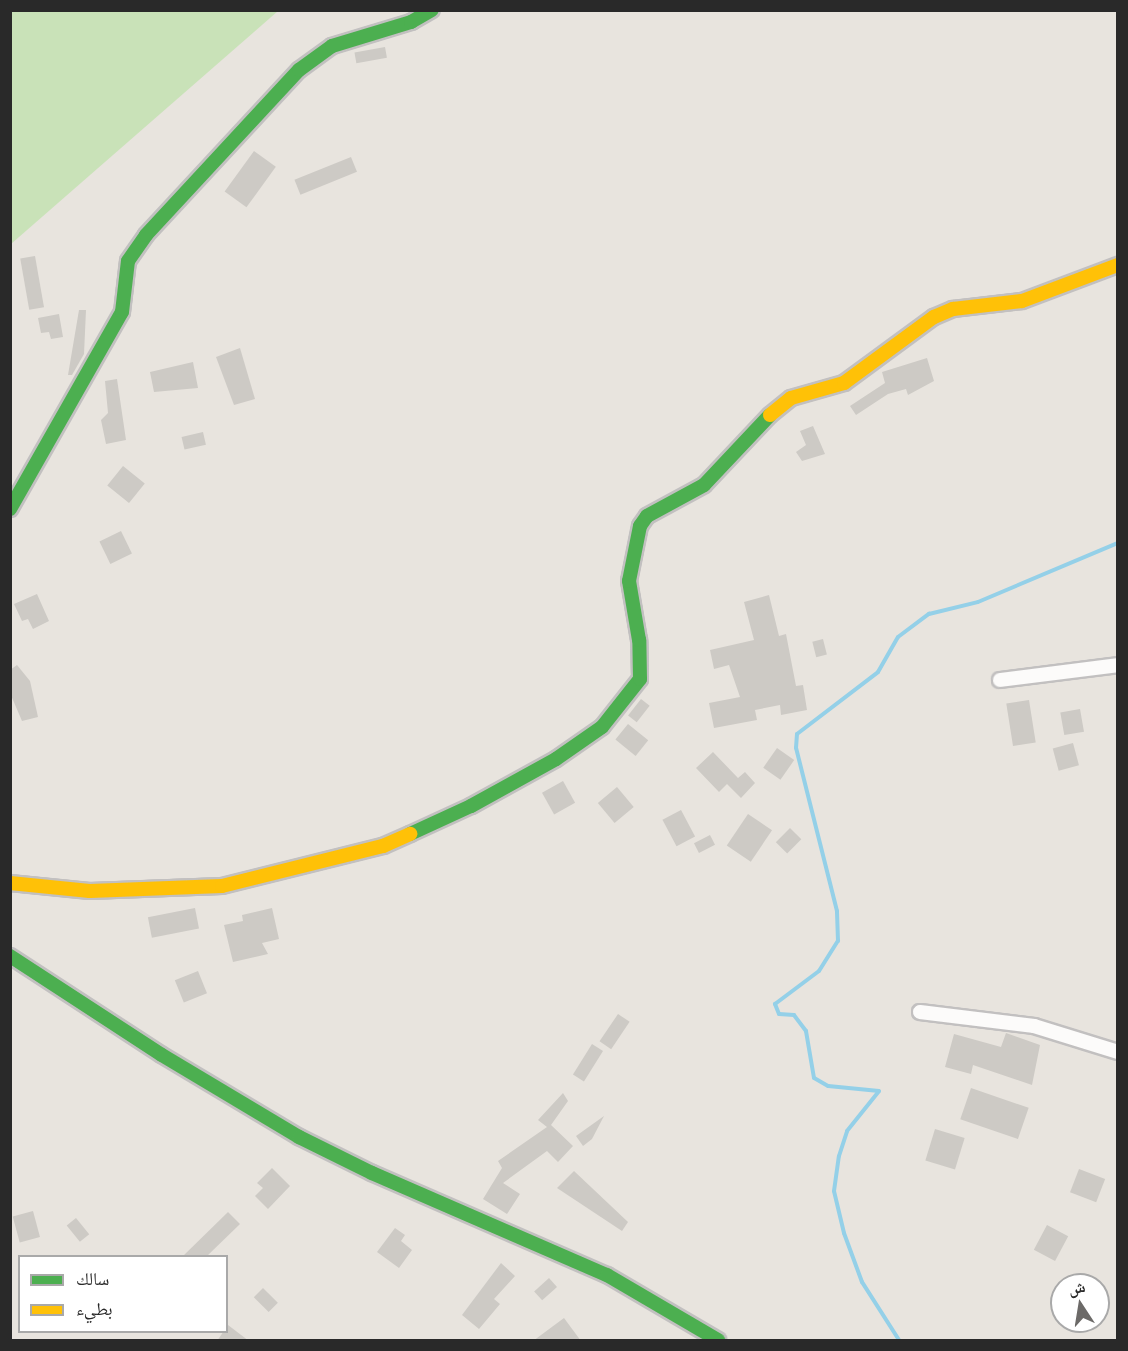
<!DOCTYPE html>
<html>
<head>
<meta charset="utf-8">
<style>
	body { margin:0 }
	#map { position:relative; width:1128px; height:1351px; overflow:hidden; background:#e8e4de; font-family:"Titillium Web","Noto Naskh Arabic",sans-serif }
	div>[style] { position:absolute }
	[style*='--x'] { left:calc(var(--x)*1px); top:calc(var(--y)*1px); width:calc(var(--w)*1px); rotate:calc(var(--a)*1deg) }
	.green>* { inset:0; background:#c9e2b8 }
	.stream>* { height:4px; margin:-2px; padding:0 2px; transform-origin:2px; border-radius:2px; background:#94d0e8 }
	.building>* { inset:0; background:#cdcac5; transform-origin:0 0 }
	.roads { filter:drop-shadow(2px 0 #c2c0c0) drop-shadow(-2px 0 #c2c0c0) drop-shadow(0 2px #c2c0c0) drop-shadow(0 -2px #c2c0c0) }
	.street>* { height:14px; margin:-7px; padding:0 7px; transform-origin:7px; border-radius:7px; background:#fcfbfa }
	.fast>* { height:14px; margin:-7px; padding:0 7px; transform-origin:7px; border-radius:7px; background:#4caf50 }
	.slow>* { height:14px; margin:-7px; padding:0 7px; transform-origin:7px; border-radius:7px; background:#ffc107 }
	span { translate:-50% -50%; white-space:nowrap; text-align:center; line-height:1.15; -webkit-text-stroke:4.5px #fff; paint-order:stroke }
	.frame { position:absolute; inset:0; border:12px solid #292929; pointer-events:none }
	.legend { position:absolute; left:18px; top:1255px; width:210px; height:78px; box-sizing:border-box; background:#fff; border:2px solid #a9a9a9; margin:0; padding:8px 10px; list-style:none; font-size:18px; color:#292929 }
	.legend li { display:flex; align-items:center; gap:12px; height:30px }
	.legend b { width:30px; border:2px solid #a9a9a9 }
	.north { position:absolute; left:1050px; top:1273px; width:60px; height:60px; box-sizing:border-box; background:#fff; border:2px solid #a9a9a9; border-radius:50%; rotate:348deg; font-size:16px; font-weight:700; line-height:24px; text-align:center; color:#292929 }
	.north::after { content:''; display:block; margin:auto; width:21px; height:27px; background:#6c6a68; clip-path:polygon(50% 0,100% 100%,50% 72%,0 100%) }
</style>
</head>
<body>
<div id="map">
	<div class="green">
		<div style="clip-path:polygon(11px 10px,278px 10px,278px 11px,11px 244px)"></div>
	</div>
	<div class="stream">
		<div style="--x:899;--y:1340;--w:69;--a:-122.5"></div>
		<div style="--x:862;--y:1282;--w:52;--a:-110.2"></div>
		<div style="--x:844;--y:1233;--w:43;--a:-103.4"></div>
		<div style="--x:834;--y:1191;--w:35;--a:-82"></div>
		<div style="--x:839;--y:1156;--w:26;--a:-72"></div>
		<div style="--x:847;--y:1131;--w:51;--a:-51.3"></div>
		<div style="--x:879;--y:1091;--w:51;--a:-174.4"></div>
		<div style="--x:828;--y:1086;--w:16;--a:-150"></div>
		<div style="--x:814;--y:1078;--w:48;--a:-99.7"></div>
		<div style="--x:806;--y:1031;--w:20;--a:-127"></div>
		<div style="--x:794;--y:1015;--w:15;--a:-176"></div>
		<div style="--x:779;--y:1014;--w:11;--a:-112"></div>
		<div style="--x:775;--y:1004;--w:55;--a:-36.9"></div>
		<div style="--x:819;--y:971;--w:36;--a:-58"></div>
		<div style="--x:838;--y:941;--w:30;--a:-92"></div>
		<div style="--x:837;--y:911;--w:168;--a:-104.1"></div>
		<div style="--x:796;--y:748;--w:14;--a:-86"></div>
		<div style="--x:797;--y:734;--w:102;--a:-37.4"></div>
		<div style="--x:878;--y:672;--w:40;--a:-60.3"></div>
		<div style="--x:898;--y:637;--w:39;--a:-37"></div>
		<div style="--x:929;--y:614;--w:50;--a:-13.8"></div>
		<div style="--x:978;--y:602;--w:152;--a:-22.9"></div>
	</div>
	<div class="building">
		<div style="left:385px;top:47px;width:11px;height:31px;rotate:80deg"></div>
		<div style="left:254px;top:151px;width:27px;height:50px;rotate:36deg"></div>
		<div style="left:351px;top:157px;width:16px;height:61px;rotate:68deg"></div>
		<div style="left:35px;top:256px;width:52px;height:15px;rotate:80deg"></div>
		<div style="clip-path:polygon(79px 310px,86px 310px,84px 354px,72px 375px,68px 375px)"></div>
		<div style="clip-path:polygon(59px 314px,63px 337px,51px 339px,49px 332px,41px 333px,38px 318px)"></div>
		<div style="clip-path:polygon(240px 348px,255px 399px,234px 405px,216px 357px)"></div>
		<div style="clip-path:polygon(927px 358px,934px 381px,908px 395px,906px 389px,888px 394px,856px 415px,850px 406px,885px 383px,882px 372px)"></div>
		<div style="clip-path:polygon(193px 362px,198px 388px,154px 392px,150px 372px)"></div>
		<div style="clip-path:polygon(117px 379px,126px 440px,106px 444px,101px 420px,108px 413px,105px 381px)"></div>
		<div style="clip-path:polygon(813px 426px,825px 454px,802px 461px,796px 452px,806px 445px,800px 431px)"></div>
		<div style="left:203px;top:432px;width:13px;height:22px;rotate:77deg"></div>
		<div style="left:123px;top:466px;width:28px;height:25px;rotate:39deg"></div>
		<div style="left:121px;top:531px;width:25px;height:24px;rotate:64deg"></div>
		<div style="clip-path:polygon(37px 594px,49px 621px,33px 629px,28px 619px,22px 621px,14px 604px)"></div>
		<div style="clip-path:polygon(769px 595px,779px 636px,786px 634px,796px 686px,803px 685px,807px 710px,781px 715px,780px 705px,755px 710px,757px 720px,714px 728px,709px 703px,740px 697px,729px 665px,714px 669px,710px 650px,754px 640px,744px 602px)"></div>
		<div style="left:823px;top:639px;width:16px;height:11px;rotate:76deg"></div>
		<div style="clip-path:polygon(17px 665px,30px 681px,38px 717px,22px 721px,10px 693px,10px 670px)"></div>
		<div style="left:641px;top:699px;width:11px;height:21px;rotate:38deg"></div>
		<div style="left:1029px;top:700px;width:43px;height:23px;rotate:81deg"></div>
		<div style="left:1080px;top:709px;width:23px;height:20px;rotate:80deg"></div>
		<div style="left:628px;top:724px;width:26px;height:20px;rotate:39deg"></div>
		<div style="left:1073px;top:743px;width:23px;height:21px;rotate:75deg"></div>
		<div style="left:777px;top:748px;width:21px;height:24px;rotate:35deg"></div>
		<div style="clip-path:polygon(713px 752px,738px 778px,745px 772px,755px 783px,741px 798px,727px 784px,719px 792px,696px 768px)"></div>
		<div style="left:563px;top:781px;width:25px;height:24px;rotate:61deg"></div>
		<div style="left:617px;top:787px;width:26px;height:25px;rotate:50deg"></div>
		<div style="left:681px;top:810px;width:30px;height:21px;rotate:62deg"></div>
		<div style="left:748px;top:814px;width:29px;height:38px;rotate:34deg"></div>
		<div style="left:790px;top:828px;width:16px;height:20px;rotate:45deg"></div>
		<div style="left:710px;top:835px;width:11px;height:18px;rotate:63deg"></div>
		<div style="left:195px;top:908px;width:21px;height:48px;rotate:79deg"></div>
		<div style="clip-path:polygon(272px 908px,279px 939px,262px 943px,268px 954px,233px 962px,224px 925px,243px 921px,242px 915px)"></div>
		<div style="left:198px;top:971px;width:24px;height:25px;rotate:68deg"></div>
		<div style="left:618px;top:1014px;width:14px;height:33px;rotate:34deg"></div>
		<div style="clip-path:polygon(1006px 1033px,1040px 1045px,1032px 1085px,973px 1065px,971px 1074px,945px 1067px,954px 1034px,1001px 1047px)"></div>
		<div style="left:592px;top:1044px;width:13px;height:36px;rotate:32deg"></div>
		<div style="left:971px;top:1088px;width:61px;height:33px;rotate:19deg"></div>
		<div style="clip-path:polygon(563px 1093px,568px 1101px,551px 1125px,573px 1146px,558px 1162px,547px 1151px,503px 1183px,520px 1194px,507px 1214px,483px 1199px,502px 1168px,498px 1161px,547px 1127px,538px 1120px)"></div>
		<div style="clip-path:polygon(604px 1116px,592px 1139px,583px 1146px,576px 1136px)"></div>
		<div style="left:935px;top:1129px;width:31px;height:33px;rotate:17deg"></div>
		<div style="clip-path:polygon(272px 1168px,290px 1186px,268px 1209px,255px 1196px,263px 1188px,257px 1183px)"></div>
		<div style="left:1079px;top:1169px;width:28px;height:25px;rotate:21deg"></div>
		<div style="clip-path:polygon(574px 1171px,628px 1222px,622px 1231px,557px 1188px)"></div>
		<div style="left:33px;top:1211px;width:27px;height:21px;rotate:75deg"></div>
		<div style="clip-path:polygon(228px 1212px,240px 1224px,206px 1257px,182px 1257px)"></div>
		<div style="left:76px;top:1218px;width:21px;height:12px;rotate:51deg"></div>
		<div style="left:1047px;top:1225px;width:24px;height:28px;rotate:28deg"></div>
		<div style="clip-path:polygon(395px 1228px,405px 1235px,401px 1241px,412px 1250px,399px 1268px,377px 1252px)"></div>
		<div style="clip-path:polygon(501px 1263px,515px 1276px,494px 1299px,500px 1304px,479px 1329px,462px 1315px)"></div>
		<div style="left:549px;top:1278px;width:12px;height:20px;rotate:48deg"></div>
		<div style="left:263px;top:1288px;width:21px;height:13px;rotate:45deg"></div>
		<div style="clip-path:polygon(564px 1318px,581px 1341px,533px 1341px)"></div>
		<div style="clip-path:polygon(228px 1325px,249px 1341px,217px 1341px)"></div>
	</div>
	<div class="roads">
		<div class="street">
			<div style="--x:1000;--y:680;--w:119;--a:-7.2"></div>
			<div style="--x:920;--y:1012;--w:115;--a:7"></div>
			<div style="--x:1034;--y:1026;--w:88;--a:17.2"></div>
		</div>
		<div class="fast">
			<div style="--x:10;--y:509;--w:227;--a:-60.4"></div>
			<div style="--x:122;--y:312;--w:51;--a:-83.3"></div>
			<div style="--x:128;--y:261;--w:32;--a:-55"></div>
			<div style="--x:146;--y:235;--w:225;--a:-47.2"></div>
			<div style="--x:299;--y:70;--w:41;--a:-36"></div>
			<div style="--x:332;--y:46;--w:83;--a:-16.9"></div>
			<div style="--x:411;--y:22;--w:24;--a:-30"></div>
			<div style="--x:410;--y:834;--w:67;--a:-24.7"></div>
			<div style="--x:471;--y:806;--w:97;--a:-28.9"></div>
			<div style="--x:556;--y:759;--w:56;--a:-34.8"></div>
			<div style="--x:602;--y:727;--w:61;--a:-51.6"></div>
			<div style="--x:640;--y:679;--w:39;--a:-91"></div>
			<div style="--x:639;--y:640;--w:60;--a:-99.6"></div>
			<div style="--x:629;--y:581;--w:56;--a:-78.7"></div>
			<div style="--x:640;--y:526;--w:12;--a:-55"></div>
			<div style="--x:647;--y:516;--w:65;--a:-28.5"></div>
			<div style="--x:704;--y:485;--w:96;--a:-46.7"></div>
			<div style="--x:10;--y:956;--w:181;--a:33.1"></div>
			<div style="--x:162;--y:1055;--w:160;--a:30.9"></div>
			<div style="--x:299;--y:1137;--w:81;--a:26.3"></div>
			<div style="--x:372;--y:1173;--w:256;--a:23.5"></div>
			<div style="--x:607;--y:1275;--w:129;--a:30.4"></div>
		</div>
		<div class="slow">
			<div style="--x:770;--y:415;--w:27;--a:-39"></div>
			<div style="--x:791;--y:398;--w:55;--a:-15.8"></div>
			<div style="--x:844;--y:383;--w:112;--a:-36.3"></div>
			<div style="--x:934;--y:317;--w:21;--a:-23"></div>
			<div style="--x:953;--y:309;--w:69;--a:-6.6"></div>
			<div style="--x:1022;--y:301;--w:103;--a:-20.6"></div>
			<div style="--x:10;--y:883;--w:80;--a:5.7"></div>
			<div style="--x:90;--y:891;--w:132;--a:-2.2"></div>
			<div style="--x:222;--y:886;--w:166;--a:-14"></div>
			<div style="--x:383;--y:846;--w:30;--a:-24"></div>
		</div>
	</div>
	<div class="frame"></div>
	<ul class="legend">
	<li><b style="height:8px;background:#4caf50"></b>سالك</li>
	<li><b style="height:8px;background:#ffc107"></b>بطيء</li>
	</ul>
	<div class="north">ش</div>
</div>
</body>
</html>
